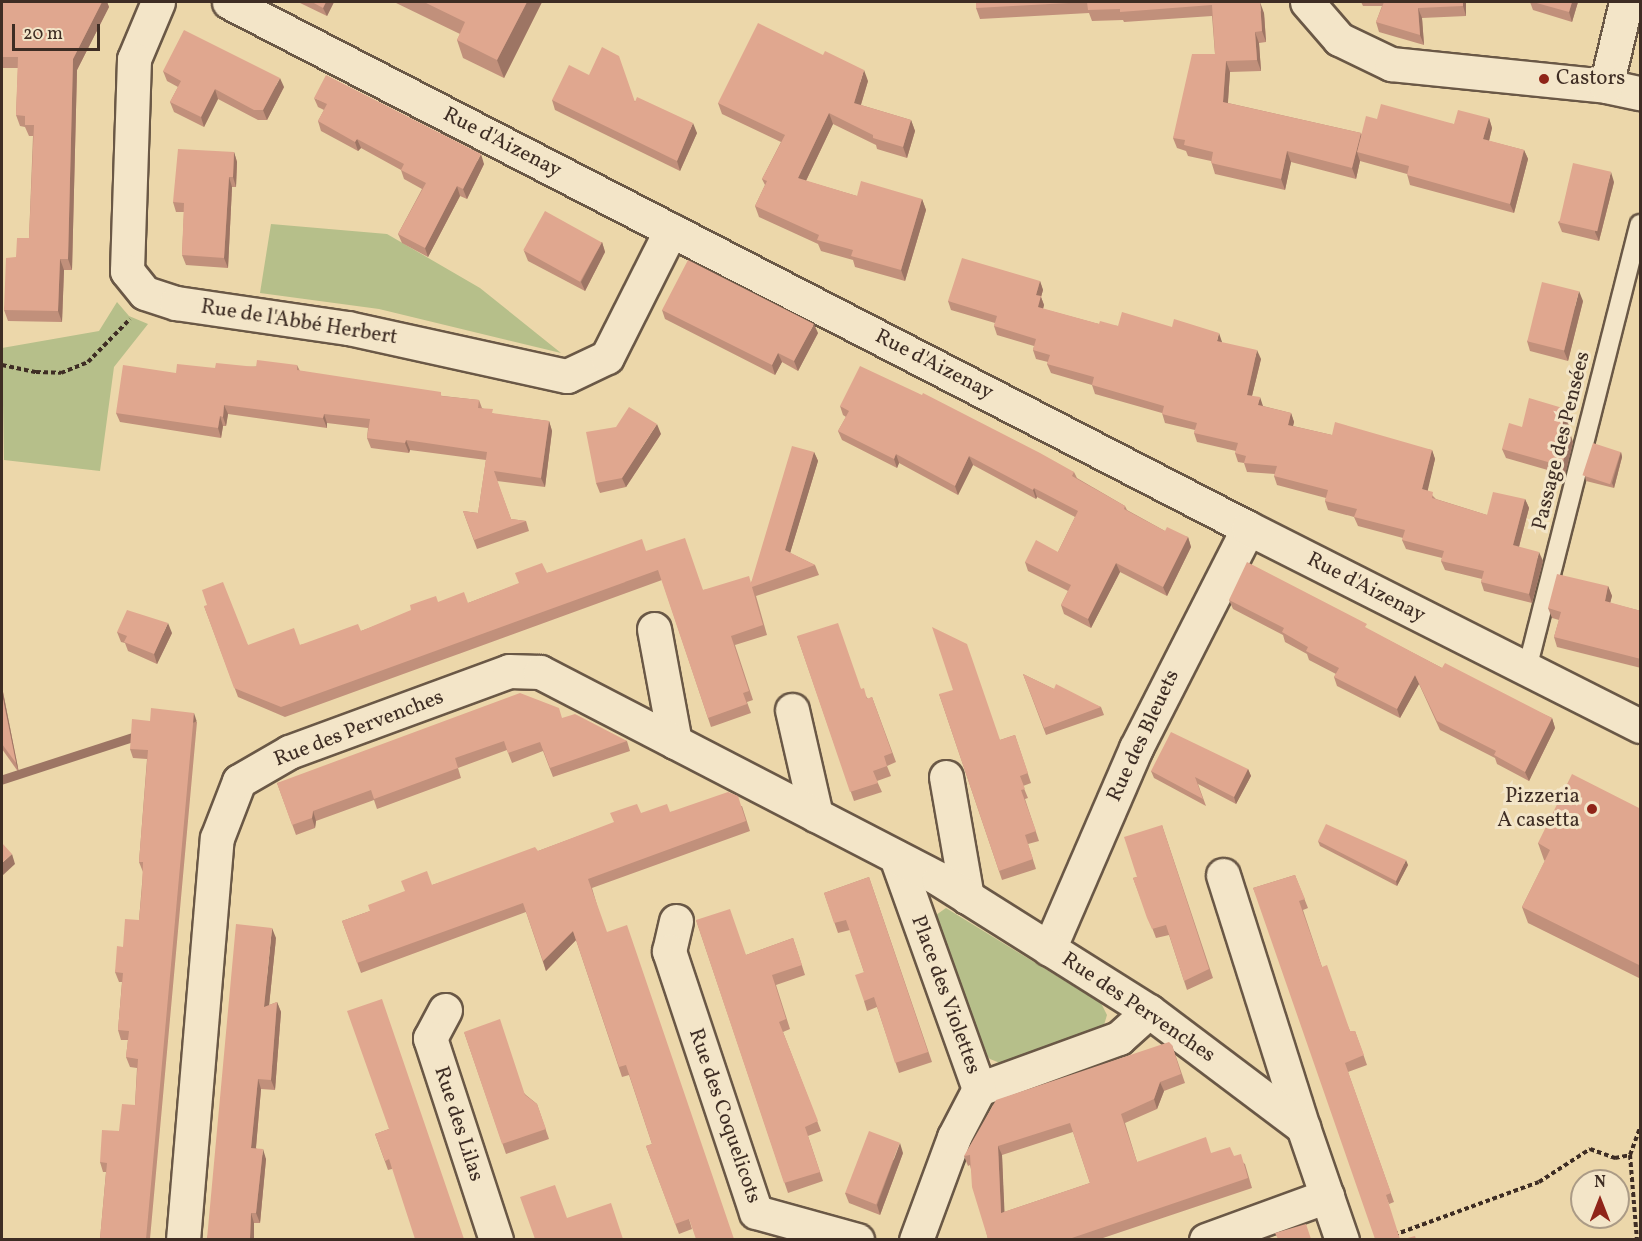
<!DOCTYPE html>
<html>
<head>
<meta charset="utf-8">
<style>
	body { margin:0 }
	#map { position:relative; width:1642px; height:1241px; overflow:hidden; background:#ecd7aa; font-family:Vollkorn,serif }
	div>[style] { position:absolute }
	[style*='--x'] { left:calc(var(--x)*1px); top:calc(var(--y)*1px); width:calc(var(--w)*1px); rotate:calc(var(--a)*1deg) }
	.green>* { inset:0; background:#b6bf8a }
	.path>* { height:4px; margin-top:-2px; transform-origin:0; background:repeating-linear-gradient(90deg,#3e2d24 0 4.5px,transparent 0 7.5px) }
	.roads { filter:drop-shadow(2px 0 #6a5846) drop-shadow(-2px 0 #6a5846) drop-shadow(0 2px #6a5846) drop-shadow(0 -2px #6a5846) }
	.lane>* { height:18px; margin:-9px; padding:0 9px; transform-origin:9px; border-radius:9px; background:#f3e5c8 }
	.street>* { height:33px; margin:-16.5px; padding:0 16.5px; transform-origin:16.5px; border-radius:16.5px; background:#f3e5c8 }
	.secondary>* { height:33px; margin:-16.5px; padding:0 16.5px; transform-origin:16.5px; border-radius:16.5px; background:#f3e5c8 }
	.wall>* { inset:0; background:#c1907b }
	.shaded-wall>* { inset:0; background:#9d7564; transform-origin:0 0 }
	.building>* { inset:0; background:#e0a78f; transform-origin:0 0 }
	.dots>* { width:16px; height:16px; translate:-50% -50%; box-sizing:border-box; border:3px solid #f3e5c8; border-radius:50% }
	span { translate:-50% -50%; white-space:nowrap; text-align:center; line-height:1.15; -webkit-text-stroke:6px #f3e5c8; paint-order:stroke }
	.poi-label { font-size:21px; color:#3e2d24 }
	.left { translate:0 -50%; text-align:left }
	.right { translate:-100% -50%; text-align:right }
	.street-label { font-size:21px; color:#3e2d24 }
	.frame { position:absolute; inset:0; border:3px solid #3e2d24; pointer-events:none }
	.north { position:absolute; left:1570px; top:1169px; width:60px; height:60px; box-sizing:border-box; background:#f3e5c8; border:2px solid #ab9b86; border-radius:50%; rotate:0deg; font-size:16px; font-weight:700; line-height:24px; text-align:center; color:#3e2d24 }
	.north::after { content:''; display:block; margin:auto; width:21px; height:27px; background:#8f2418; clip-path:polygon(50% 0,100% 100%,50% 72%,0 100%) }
	.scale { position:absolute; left:12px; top:24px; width:88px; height:27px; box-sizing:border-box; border:3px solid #3e2d24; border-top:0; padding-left:8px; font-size:18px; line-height:21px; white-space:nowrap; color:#3e2d24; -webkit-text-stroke:4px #f3e5c8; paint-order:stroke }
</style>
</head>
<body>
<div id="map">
	<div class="green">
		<div style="clip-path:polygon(271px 224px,387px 234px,480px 288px,561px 353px,379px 309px,260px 293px)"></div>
		<div style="clip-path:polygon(117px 302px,129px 316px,148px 324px,114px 367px,100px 471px,4px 460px,2px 348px,99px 331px)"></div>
		<div style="clip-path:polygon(946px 908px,1101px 1003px,1107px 1015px,1104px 1025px,1000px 1063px,990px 1059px,979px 1048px,936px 915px)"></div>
	</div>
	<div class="path">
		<div style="--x:2;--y:365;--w:35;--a:12"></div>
		<div style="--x:36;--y:372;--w:25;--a:2"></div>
		<div style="--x:61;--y:373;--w:29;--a:-22"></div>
		<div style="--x:88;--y:362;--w:60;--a:-45.7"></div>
		<div style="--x:1630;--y:1155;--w:85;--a:85.3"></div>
		<div style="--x:1394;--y:1235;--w:154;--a:-20.1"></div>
		<div style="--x:1539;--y:1182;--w:61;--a:-32.9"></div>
		<div style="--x:1590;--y:1149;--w:27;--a:20"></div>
		<div style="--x:1615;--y:1158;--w:15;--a:-11"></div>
		<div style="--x:1630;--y:1155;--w:30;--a:-70"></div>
	</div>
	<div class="roads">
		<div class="lane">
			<div style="--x:1527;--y:669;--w:459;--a:-75.8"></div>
		</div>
		<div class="street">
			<div style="--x:158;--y:2;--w:62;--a:112.8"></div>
			<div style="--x:134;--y:59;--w:212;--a:91.9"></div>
			<div style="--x:127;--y:271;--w:28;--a:51"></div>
			<div style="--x:145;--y:293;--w:33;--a:18"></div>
			<div style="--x:176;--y:303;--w:174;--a:8.3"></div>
			<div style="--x:348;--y:328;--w:224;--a:12.4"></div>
			<div style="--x:567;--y:376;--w:44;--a:-25.4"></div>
			<div style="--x:607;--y:357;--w:142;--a:-63.3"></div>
			<div style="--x:1307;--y:2;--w:49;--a:49.1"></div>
			<div style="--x:1339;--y:39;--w:58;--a:25.7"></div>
			<div style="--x:1391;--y:64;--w:216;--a:5.8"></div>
			<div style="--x:1606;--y:86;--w:35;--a:12"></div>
			<div style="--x:1606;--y:86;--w:86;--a:-76.6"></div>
			<div style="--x:654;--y:629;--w:115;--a:79.5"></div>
			<div style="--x:792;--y:710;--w:108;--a:77.1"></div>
			<div style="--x:946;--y:777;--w:122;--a:80.1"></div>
			<div style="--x:896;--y:857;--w:246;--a:70.3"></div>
			<div style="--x:979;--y:1089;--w:149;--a:-20"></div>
			<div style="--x:1119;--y:1038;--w:40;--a:-42"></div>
			<div style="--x:1223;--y:875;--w:264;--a:72.4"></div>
			<div style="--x:676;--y:921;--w:31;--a:103"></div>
			<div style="--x:669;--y:951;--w:275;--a:71.6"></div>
			<div style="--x:756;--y:1212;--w:105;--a:15.5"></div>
			<div style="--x:1049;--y:949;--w:219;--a:-66.6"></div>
			<div style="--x:1136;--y:748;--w:247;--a:-63"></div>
			<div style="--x:445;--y:1010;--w:32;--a:118"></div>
			<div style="--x:430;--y:1038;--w:213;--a:71.9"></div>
			<div style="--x:183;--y:1240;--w:403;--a:-85.2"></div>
			<div style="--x:217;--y:838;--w:61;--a:-68.9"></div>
			<div style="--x:239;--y:781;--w:58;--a:-30.1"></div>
			<div style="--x:289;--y:752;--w:234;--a:-20.2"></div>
			<div style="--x:509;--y:671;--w:31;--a:2"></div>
			<div style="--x:540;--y:672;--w:449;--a:27.4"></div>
			<div style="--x:939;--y:879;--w:248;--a:32.2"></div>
			<div style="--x:1149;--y:1011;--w:193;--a:37"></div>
			<div style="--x:1303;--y:1127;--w:120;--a:71"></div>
			<div style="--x:916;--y:1240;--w:110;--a:-69.7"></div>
			<div style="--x:954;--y:1137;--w:54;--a:-62.5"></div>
			<div style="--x:1206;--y:1240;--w:129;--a:-20"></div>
		</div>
		<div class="secondary">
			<div style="--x:229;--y:2;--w:1147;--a:27.3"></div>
			<div style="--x:1248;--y:528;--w:439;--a:26.8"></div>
		</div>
	</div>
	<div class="wall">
		<div style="clip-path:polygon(2px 2px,107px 2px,109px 7px,77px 70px,72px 270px,64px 270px,62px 322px,8px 321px,4px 310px,16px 257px,29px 238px,33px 136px,29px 136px,25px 127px,20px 126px,16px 115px,18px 68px,2px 68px)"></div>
		<div style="clip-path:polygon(298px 2px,334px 2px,327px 16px)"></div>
		<div style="clip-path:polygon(394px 2px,542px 2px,504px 78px,463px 58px,457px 40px,460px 34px)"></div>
		<div style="clip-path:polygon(976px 2px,1244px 2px,1244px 3px,1264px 13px,1266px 42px,1259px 43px,1261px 71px,1230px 72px,1228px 103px,1361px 133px,1361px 135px,1377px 119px,1454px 124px,1489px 118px,1492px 128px,1489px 141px,1524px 150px,1528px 159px,1514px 213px,1410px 185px,1407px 174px,1360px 161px,1356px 179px,1291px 162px,1285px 190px,1215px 174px,1211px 161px,1188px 156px,1186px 151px,1177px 148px,1173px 138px,1215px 54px,1212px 16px,1124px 22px,1123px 20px,1092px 21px,1089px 13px,980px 19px,976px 8px)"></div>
		<div style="clip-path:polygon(1361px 2px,1466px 2px,1466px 16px,1422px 18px,1424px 45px,1379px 32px,1376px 22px,1382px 6px,1363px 6px)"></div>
		<div style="clip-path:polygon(1530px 2px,1578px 2px,1572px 22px,1533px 10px)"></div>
		<div style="clip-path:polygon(163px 71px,284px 87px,267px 120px,258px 120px,218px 99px,204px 127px,174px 112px,170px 102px,178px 87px,167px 81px)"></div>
		<div style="clip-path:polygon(868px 81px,861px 105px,911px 120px,915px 131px,907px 158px,877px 149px,876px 145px,833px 124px,806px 181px,857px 196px,922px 199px,926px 210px,905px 281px,855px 267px,853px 260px,821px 251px,818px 244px,759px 217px,755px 206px,765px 185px,762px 179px,781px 142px,722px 114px,718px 103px)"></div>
		<div style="clip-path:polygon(314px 98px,484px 164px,467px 199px,460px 196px,428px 257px,402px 243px,398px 234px,422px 189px,404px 179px,401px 170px,361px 148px,358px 151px,321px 131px,318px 121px,324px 110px,318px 107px)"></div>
		<div style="clip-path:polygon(552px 100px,635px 101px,697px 133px,680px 171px,555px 110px)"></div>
		<div style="clip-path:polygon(234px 152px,237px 162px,236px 187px,232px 187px,228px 268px,186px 265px,182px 255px,184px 212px,176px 212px,173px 202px)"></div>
		<div style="clip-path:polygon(1614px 182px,1599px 241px,1562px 232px,1558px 222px)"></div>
		<div style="clip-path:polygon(602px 242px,605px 252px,585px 291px,528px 261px,524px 251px)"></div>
		<div style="clip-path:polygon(1040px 281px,1043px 290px,1041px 297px,1044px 305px,1043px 309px,1099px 324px,1118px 326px,1222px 343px,1261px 359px,1252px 396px,1263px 406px,1291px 413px,1294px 422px,1293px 426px,1332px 435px,1432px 450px,1435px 459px,1427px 490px,1436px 499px,1487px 515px,1525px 499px,1529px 508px,1519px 547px,1543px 561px,1532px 603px,1484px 591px,1481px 582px,1482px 579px,1445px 570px,1441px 561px,1442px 558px,1406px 549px,1402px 540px,1403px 538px,1358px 526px,1354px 517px,1328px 510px,1325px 501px,1326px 498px,1277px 485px,1274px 476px,1275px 474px,1247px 472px,1244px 463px,1238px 462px,1235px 453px,1236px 451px,1197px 442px,1194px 433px,1195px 430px,1165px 423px,1162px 413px,1095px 394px,1092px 385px,1051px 373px,1047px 364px,1048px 362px,1036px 359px,1033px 350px,1034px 346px,997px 335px,994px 326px,995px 323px,951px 310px,948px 301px)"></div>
		<div style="clip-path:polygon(1583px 301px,1568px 361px,1530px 351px,1527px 341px)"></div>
		<div style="clip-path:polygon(662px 310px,818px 333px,798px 371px,782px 362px,775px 375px,665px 319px)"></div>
		<div style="clip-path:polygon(297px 365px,300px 371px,443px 396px,479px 400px,482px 408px,494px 414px,549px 421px,552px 431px,545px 487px,497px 481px,511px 519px,526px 521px,529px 531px,477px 549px,463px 511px,478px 513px,486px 460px,410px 450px,409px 453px,371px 448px,367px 438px,368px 428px,327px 423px,327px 428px,228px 414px,226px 426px,223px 426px,221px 438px,120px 422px,116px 413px,176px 373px,215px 368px)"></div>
		<div style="clip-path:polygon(840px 406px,1074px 472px,1077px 478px,1125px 506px,1127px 510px,1165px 531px,1188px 537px,1191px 547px,1167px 596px,1120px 572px,1091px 628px,1064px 614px,1061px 605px,1068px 591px,1028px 571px,1025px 562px,1058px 552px,1075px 517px,1037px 497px,1036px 499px,973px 465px,958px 495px,899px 463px,897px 468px,842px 440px,838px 431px,846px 417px,843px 415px)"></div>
		<div style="clip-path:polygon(1570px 418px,1566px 431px,1573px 442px,1565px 475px,1506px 458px,1502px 449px,1522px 427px)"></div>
		<div style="clip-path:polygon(661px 434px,626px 487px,600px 493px,596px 483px)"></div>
		<div style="clip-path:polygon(814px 452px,818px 461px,790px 553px,815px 565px,819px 575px,756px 596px,767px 635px,735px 645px,753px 700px,747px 702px,751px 713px,711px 727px,662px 580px,285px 717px,238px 697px,204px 606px,248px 645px,300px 645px,361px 631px,438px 602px,468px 603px,547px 573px,646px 551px,703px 590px,751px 583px)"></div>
		<div style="clip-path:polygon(1621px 452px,1622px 457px,1614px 488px,1586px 481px,1585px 476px)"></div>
		<div style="clip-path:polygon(1608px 586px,1612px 596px,1610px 603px,1641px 611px,1641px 668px,1557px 647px,1554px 637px,1559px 620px,1552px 618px,1548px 608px)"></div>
		<div style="clip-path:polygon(1229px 600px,1369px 630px,1442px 668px,1552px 718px,1555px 728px,1529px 781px,1497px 764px,1495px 758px,1440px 730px,1419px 684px,1400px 718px,1337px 686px,1334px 677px,1336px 674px,1309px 660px,1307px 654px,1285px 642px,1283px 635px,1233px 609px)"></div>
		<div style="clip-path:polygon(117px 632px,172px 633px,157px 664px,128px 651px,125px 643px,121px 642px)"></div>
		<div style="clip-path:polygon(797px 636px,861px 689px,868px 699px,872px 697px,896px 762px,887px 766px,891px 776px,877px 781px,882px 792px,854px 801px)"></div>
		<div style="clip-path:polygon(1023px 674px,1054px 689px,1101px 707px,1104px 715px,1046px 735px)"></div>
		<div style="clip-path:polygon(2px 687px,19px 773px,2px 749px)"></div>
		<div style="clip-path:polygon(939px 694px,1000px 740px,1015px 735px,1031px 783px,1023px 786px,1028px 798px,1025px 799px,1039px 841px,1028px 844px,1036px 869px,1002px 880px)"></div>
		<div style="clip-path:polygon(563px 718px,627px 741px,630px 751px,553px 777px,543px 751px,512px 763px,507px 750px,458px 768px,461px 778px,377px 809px,374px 800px,316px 821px,315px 828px,296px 835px,277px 783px)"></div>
		<div style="clip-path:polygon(150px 721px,197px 722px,150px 1239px,100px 1239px,106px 1172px,103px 1172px,100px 1162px,135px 1105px,137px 1068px,130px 1067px,126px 1057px,128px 1040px,121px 1040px,118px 1030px,122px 982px,119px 982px,115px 972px,123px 947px,139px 920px,143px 872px,139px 862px,147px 759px,133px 758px,130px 749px)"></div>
		<div style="clip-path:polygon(1248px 769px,1251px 776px,1236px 804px,1198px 784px,1206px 806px,1154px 778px,1151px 771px)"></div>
		<div style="clip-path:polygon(742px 806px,750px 831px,592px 888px,692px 1229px,679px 1234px,646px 1146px,652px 1144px,629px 1075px,622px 1077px,576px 940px,546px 971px,526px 912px,361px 973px,342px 921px,370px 911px,432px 885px,538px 851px,641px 813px,670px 812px)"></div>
		<div style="clip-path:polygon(1641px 809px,1641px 979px,1528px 923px,1522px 907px,1545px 861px,1544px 860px,1538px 843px)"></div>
		<div style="clip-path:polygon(1162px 825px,1213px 978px,1187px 990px,1169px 935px,1156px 938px,1133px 878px,1137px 877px)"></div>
		<div style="clip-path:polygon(1318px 841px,1408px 865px,1397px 886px,1320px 846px)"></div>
		<div style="clip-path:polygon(1295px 875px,1308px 908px,1303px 910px,1322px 967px,1350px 1031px,1355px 1031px,1367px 1065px,1348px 1072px,1394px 1202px,1389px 1204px,1253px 888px)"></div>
		<div style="clip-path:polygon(869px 877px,932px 1062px,899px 1073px,877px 1007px,867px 1011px,864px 1001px,864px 972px,850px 930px,838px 933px,824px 893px)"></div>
		<div style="clip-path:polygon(696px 920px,746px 955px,793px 938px,805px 975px,776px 985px,790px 1029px,783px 1032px,821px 1131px,808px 1136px,823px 1181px,788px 1193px)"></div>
		<div style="clip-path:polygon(276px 938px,269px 1005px,277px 1002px,281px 1012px,275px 1090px,261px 1089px,256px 1148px,266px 1159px,260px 1223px,254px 1223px,254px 1239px,207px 1239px)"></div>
		<div style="clip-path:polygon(382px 999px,392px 1169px,388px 1170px,375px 1134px,389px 1129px)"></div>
		<div style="clip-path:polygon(464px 1032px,526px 1095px,537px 1104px,549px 1139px,506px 1154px)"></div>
		<div style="clip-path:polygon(evenodd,1172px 1045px,1185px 1083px,1164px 1091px,1157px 1109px,1125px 1123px,1137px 1162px,1212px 1153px,1234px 1156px,1245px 1164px,1252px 1188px,1100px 1239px,988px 1239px,970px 1165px,968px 1166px,964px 1156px,1172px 1045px,1073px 1132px,1090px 1183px,1004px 1212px,1002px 1155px,1073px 1132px)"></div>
		<div style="clip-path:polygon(903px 1153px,880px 1215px,849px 1203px,845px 1193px)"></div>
	</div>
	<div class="shaded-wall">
		<div style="clip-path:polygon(102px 2px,107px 2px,109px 7px,77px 70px,72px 270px,68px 259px,73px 59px)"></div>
		<div style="clip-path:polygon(326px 2px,334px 2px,327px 16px,323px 8px)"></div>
		<div style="clip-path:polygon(527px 2px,542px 2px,504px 78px,497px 60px)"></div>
		<div style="clip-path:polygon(1260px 2px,1264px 13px,1266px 42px,1262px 31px)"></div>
		<div style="clip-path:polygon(1463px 2px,1466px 2px,1466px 16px,1463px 6px)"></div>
		<div style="clip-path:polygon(1572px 2px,1578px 2px,1572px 22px,1569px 12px)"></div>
		<div style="clip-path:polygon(1418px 8px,1422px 18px,1424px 45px,1420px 35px)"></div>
		<div style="clip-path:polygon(1255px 32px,1259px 43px,1261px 71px,1257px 60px)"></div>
		<div style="clip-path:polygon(1226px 61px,1230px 72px,1227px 113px,1223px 102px)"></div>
		<div style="clip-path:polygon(864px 70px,868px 81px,858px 114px,854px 103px)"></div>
		<div style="clip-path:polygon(280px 78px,284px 87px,267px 120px,263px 110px)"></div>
		<div style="clip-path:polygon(215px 89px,218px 99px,204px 127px,201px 117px)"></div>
		<div style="clip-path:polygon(829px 113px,833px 124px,802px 189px,798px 178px)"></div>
		<div style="clip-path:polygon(1489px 118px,1492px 128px,1487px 149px,1483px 139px)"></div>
		<div style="clip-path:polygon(911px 120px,915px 131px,907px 158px,903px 147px)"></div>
		<div style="clip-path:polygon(693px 123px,697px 133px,680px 171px,677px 161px)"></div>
		<div style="clip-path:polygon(1361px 133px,1365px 143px,1357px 152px,1360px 161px,1356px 179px,1352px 168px)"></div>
		<div style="clip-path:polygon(357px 139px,361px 148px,358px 151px,355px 142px)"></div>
		<div style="clip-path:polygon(1524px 150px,1528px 159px,1514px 213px,1510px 204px)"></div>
		<div style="clip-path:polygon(1287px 151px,1291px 162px,1285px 190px,1281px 179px)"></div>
		<div style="clip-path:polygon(234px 152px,237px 162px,236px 187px,233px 177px)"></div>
		<div style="clip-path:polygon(481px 154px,484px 164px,467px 199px,463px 189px)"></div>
		<div style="clip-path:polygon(1611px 172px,1614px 182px,1599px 241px,1595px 232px)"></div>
		<div style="clip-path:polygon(229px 177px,232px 187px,228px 268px,224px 258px)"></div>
		<div style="clip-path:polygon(457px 186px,460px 196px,428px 257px,425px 248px)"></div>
		<div style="clip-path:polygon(922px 199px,926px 210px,905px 281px,901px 270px)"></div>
		<div style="clip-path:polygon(602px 242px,605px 252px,585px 291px,581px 282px)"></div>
		<div style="clip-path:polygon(60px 259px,64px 270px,62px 322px,58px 311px)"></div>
		<div style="clip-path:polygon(1040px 281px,1043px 290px,1041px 297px,1044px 305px,1041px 316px,1038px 307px,1036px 295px)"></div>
		<div style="clip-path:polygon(1579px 291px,1583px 301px,1568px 361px,1564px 351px)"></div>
		<div style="clip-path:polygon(814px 324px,818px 333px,798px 371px,794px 361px)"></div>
		<div style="clip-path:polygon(1219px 333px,1222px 342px,1220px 350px,1217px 341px)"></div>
		<div style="clip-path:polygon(1257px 350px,1261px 359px,1250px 404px,1247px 395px)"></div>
		<div style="clip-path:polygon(778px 353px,782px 362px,775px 375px,772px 365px)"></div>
		<div style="clip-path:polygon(1260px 397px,1263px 406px,1258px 405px)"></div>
		<div style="clip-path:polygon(224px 405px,228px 414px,226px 426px,223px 417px)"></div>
		<div style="clip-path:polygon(1566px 409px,1570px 418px,1565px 439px,1561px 430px)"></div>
		<div style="clip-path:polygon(1291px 413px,1294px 422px,1291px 434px,1288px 425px)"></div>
		<div style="clip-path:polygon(324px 414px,327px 423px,327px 428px,323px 418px)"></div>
		<div style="clip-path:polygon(220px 416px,223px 426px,221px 438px,218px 428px)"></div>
		<div style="clip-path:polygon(549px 421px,552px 431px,545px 487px,541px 478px)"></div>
		<div style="clip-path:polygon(657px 424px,661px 434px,626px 487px,622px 478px)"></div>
		<div style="clip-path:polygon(1570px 433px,1573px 442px,1565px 475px,1562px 466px)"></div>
		<div style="clip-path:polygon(406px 440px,410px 450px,409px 453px,405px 443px)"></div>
		<div style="clip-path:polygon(1432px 450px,1435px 459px,1426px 498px,1422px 489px)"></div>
		<div style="clip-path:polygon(814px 452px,818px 461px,788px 560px,785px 550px)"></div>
		<div style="clip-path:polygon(1621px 452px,1622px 457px,1614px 488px,1612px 483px)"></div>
		<div style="clip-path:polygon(896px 454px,899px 463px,897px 468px,894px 459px)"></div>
		<div style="clip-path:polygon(969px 456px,973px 465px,958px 495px,955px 486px)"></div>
		<div style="clip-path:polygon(1034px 488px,1037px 497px,1036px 499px,1033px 490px)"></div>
		<div style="clip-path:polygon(1525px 499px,1529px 508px,1517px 554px,1513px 545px)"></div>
		<div style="clip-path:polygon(1188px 537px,1191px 547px,1167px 596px,1163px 587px)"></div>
		<div style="clip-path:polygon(1539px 552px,1543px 561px,1532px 603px,1529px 594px)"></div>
		<div style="clip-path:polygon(1116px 563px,1120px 572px,1091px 628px,1088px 619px)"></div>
		<div style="clip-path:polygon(1608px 586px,1612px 596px,1608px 611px,1605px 601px)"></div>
		<div style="clip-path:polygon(168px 623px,172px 633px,157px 664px,154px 654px)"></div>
		<div style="clip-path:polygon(1415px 675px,1419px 684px,1400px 718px,1397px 709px)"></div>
		<div style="clip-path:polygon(2px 687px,19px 773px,16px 763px,2px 694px)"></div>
		<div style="left:194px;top:713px;width:9px;height:528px;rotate:72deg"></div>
		<div style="clip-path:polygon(1552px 718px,1555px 728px,1529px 781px,1525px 772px)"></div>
		<div style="clip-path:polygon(1248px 769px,1251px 776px,1236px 804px,1234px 797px)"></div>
		<div style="clip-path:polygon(313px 811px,316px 821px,315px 828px,312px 818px)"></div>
		<div style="clip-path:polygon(12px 854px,15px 864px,2px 876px,2px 863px)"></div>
		<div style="clip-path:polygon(1406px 860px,1408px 865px,1397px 886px,1396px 881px)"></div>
		<div style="clip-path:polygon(272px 928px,276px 938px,268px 1016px,264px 1007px)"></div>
		<div style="clip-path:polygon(573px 931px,576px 940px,546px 971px,543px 961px)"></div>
		<div style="clip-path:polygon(277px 1002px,281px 1012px,275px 1090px,271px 1080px)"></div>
		<div style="clip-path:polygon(258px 1079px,261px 1089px,255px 1158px,251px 1148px)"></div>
		<div style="clip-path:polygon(1160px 1082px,1164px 1091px,1157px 1109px,1154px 1099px)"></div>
		<div style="clip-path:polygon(900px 1143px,903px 1153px,880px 1215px,877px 1205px)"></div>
		<div style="clip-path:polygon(998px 1146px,1002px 1155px,1005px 1223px,1001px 1213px)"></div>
		<div style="clip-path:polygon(263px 1149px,266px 1159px,260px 1223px,256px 1213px)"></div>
		<div style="clip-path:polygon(251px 1213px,254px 1223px,254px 1239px,250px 1239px)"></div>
	</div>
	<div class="building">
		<div style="clip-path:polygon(2px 2px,102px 2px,73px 59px,68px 259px,60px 259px,58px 311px,4px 310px,6px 258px,16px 257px,17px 238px,29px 238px,34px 125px,25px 125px,25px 116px,16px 115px,18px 57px,2px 57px)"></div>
		<div style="clip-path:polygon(312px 2px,326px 2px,323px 8px)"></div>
		<div style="clip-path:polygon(424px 2px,527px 2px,497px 60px,457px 40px,465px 22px)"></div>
		<div style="clip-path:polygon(976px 2px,1241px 2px,1241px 3px,1260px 2px,1262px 31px,1255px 32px,1257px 60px,1226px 61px,1223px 102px,1361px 133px,1352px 168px,1287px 151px,1281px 179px,1211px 163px,1213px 152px,1184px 145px,1185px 140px,1173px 138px,1192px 54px,1215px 54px,1212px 5px,1120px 12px,1120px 9px,1088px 10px,1087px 2px,976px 8px)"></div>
		<div style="clip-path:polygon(1384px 2px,1463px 2px,1463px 6px,1418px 8px,1420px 35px,1376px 22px)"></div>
		<div style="clip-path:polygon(1533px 2px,1572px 2px,1569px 12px)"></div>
		<div style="clip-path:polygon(758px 23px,823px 55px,825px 51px,864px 70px,854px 103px,911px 120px,903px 147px,873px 138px,873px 135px,829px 113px,798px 178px,857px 196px,861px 181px,922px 199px,901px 270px,851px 256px,853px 250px,817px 240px,819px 235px,755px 206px,767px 181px,762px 179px,785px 135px,718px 103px)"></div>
		<div style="clip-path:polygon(184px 30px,280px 78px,263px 110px,254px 110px,215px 89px,201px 117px,170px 102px,181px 81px,163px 71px)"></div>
		<div style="clip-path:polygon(602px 47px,619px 56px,635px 102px,637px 97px,693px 123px,677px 161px,552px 100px,569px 65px,589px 75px)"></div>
		<div style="clip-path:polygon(326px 75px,481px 154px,463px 189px,457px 186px,425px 248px,398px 234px,426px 183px,401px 170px,404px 164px,357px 139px,355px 142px,318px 121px,327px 104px,314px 98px)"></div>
		<div style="clip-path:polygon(1381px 104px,1454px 124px,1458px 110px,1489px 118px,1483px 139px,1524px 150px,1510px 204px,1407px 175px,1409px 166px,1357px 152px,1366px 116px,1377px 119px)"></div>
		<div style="clip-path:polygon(178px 149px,234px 152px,233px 177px,229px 177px,224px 258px,182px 255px,184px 203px,173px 202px)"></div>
		<div style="left:1573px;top:163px;width:39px;height:61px;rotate:13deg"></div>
		<div style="left:545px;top:211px;width:65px;height:45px;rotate:29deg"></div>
		<div style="clip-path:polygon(962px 258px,1040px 281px,1036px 295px,1041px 296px,1038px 307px,1099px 324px,1100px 321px,1118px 326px,1122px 312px,1172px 327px,1174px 319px,1219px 333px,1217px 341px,1257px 350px,1247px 395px,1260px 397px,1258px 405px,1291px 413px,1288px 425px,1332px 435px,1335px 422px,1432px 450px,1422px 489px,1433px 492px,1432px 498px,1487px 515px,1493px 492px,1525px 499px,1513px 545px,1539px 552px,1529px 594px,1481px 582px,1484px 571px,1441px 561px,1444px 551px,1402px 540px,1405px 530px,1354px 517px,1357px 509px,1325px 501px,1328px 490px,1274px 476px,1277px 466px,1244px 463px,1246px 456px,1235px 453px,1238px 443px,1194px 433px,1197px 423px,1162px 414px,1164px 406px,1092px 385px,1094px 377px,1047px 364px,1050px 355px,1033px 350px,1036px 339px,994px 326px,997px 316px,948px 301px)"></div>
		<div style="clip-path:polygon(688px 260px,814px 324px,794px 361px,778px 353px,772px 365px,662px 310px)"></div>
		<div style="left:1542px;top:282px;width:38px;height:61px;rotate:14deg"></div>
		<div style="clip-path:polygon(257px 360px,297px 365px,297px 370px,441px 392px,441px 396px,479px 400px,478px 408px,493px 409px,492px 413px,549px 421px,541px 478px,494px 471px,511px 519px,526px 521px,474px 540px,463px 511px,478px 513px,487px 452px,406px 440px,405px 443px,367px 438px,370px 419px,324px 414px,323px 418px,224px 405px,223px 417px,220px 416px,218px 428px,116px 413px,123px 365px,176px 373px,177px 364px,215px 368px,216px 363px,256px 367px)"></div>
		<div style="clip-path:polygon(860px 366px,922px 395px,923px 393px,1040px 453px,1074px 472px,1072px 476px,1125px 506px,1124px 509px,1165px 531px,1167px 527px,1188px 537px,1163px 587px,1116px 563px,1088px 619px,1061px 605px,1071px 585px,1025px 562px,1036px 540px,1058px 552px,1078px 511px,1034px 488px,1033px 490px,969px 456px,955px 486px,896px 454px,894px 459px,838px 431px,849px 411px,840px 406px)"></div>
		<div style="clip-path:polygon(1529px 398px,1566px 409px,1561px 430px,1570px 433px,1562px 466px,1502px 449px,1509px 423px,1522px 427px)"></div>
		<div style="clip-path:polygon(629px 407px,657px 424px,622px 478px,596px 483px,586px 432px,616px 427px)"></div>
		<div style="left:1593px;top:443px;width:29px;height:34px;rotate:18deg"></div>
		<div style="clip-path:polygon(792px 446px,814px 452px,785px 550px,815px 565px,752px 587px,763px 625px,731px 636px,749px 691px,743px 693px,747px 704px,708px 718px,658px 570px,281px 707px,234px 688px,204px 606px,207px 605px,202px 590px,223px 582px,248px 645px,294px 628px,300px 645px,358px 624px,361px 631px,411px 610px,410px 605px,436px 596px,438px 602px,464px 592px,468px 603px,519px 583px,515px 573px,542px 563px,547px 573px,642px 539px,646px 551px,685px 538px,703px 590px,749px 576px,751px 583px)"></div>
		<div style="clip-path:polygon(1247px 562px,1367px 624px,1365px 627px,1442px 668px,1445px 663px,1552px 718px,1525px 772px,1494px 755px,1496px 751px,1437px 721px,1415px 675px,1397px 709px,1334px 677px,1339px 668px,1306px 651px,1308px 647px,1282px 632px,1284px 628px,1229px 600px)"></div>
		<div style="clip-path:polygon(1557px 574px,1608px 586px,1605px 601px,1641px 611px,1641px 659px,1554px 637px,1561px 612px,1548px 608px)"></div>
		<div style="clip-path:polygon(127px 610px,168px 623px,154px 654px,124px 642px,127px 636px,117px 632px)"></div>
		<div style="clip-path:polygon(838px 623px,861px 689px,864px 688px,867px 699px,872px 697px,892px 753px,884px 756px,887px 766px,873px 771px,878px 783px,850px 792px,797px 636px)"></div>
		<div style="clip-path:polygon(932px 627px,967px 644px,1000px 740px,1015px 735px,1028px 773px,1020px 776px,1025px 789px,1021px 790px,1036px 831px,1025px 835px,1033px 859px,999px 871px,939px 694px,953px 690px)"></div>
		<div style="clip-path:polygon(1023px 674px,1054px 689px,1056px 684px,1101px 707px,1044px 728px)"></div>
		<div style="clip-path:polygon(520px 693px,559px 708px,562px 718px,575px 714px,627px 741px,550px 768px,540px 742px,508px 753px,504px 741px,455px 758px,458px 768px,374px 799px,371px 790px,313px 811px,312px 818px,292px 825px,277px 783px)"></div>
		<div style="clip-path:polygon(2px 694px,16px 763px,2px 744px)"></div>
		<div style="clip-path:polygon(151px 708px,194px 713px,146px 1239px,100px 1239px,107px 1163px,100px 1162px,102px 1130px,119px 1131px,122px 1104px,135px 1105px,138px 1059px,126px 1057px,129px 1031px,118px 1030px,123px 973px,115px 972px,117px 946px,123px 947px,125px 919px,139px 920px,142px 889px,143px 862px,139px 862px,148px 750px,130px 749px,132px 719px,150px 721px)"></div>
		<div style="clip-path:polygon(1171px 732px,1248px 769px,1234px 797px,1195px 777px,1203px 799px,1151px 771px)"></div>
		<div style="clip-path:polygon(1572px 774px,1641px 809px,1641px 966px,1522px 907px,1550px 850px,1538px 843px)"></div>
		<div style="clip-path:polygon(728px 792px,738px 796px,746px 821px,588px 879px,607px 932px,627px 925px,734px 1239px,696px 1239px,689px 1219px,675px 1224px,646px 1146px,652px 1144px,626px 1065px,619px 1067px,573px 931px,543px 961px,523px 903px,357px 963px,342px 921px,370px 911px,368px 905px,405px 891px,401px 881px,427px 871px,432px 885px,535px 847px,538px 851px,614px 822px,610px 813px,637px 804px,641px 813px,667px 804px,670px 812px)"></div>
		<div style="clip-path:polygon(1326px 824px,1406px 860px,1396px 881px,1318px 841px)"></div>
		<div style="clip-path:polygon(1162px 825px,1209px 969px,1184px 981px,1166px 925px,1152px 929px,1147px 918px,1133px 878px,1137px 877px,1124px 837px)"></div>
		<div style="clip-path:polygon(2px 843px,12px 854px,2px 863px)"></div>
		<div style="clip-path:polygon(1295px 875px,1305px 899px,1299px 901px,1322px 967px,1327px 965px,1350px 1031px,1355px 1031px,1364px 1055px,1345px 1063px,1391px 1193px,1386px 1195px,1400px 1239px,1375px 1239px,1253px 888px)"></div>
		<div style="clip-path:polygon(869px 877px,928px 1052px,895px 1063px,874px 997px,864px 1001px,855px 975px,864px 972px,846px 920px,834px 923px,824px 893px)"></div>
		<div style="clip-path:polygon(730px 909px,746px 955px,793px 938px,802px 965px,772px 975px,786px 1019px,779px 1022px,818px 1121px,805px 1127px,820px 1172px,784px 1183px,696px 920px)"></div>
		<div style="clip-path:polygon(236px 924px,272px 928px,264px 1007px,277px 1002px,271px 1080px,258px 1079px,251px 1148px,263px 1149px,256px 1213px,251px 1213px,250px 1239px,207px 1239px)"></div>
		<div style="clip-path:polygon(382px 999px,464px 1239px,415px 1239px,389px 1159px,385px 1161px,375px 1134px,389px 1129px,347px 1011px)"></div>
		<div style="clip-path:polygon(500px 1019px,525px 1095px,537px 1104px,546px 1129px,502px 1144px,464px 1032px)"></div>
		<div style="clip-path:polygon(evenodd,1169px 1042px,1172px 1045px,1181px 1074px,1160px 1082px,1154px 1099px,1121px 1114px,1137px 1162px,1206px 1137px,1211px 1153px,1230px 1147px,1234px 1156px,1241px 1154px,1248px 1178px,1069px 1239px,988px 1239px,972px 1187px,970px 1155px,964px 1156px,996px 1100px,1169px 1042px,1070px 1123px,1090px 1183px,1001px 1213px,998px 1146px,1070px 1123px)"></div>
		<div style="left:869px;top:1131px;width:33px;height:66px;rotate:21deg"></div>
		<div style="clip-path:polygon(555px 1185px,567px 1218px,611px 1203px,623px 1239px,535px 1239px,520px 1197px)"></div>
		<div style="clip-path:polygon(1306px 1224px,1311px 1239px,1278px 1239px,1275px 1233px)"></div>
		<div style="clip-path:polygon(1415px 1236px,1416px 1239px,1404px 1239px)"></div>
	</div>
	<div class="dots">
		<div style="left:1544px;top:79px;background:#8f2418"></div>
		<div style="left:1592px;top:809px;background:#8f2418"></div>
	</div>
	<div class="poi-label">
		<span class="left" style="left:1556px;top:79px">Castors</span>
		<span class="right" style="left:1580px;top:809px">Pizzeria<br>A casetta</span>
	</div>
	<div class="street-label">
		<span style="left:502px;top:143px;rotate:27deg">Rue d'Aizenay</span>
		<span style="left:299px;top:323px;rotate:9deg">Rue de l'Abbé Herbert</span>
		<span style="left:934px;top:365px;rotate:27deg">Rue d'Aizenay</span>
		<span style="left:1562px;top:441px;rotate:-76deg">Passage des Pensées</span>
		<span style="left:1366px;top:588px;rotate:27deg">Rue d'Aizenay</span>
		<span style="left:359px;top:729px;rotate:-21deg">Rue des Pervenches</span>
		<span style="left:1144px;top:736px;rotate:-65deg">Rue des Bleuets</span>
		<span style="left:945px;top:995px;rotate:70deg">Place des Violettes</span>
		<span style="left:1138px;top:1008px;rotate:34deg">Rue des Pervenches</span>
		<span style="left:724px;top:1116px;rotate:71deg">Rue des Coquelicots</span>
		<span style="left:458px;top:1124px;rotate:72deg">Rue des Lilas</span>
	</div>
	<div class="frame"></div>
	<div class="north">N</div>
	<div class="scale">20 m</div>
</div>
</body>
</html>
